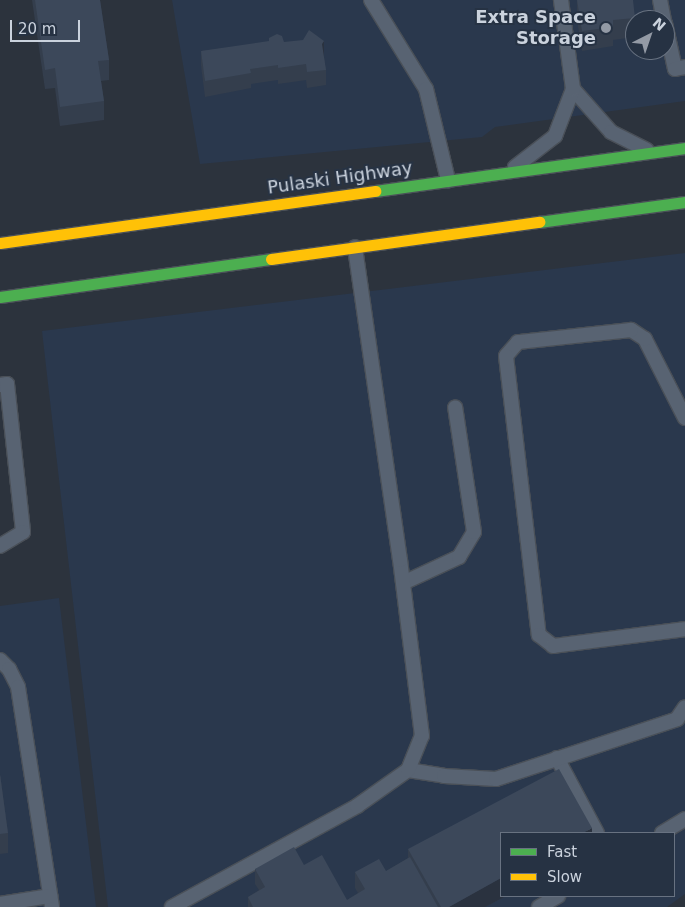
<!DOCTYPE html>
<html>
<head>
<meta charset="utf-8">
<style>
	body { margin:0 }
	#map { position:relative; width:685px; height:907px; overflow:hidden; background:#2c333d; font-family:"DejaVu Sans",sans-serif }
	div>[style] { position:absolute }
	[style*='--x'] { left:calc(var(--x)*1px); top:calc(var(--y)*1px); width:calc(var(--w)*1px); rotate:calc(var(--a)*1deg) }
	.built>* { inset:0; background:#2a384d }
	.roads { filter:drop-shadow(1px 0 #4a5058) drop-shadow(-1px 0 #4a5058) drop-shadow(0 1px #4a5058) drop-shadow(0 -1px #4a5058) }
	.lane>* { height:14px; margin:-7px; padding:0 7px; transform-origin:7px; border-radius:7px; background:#586372 }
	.fast>* { height:11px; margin:-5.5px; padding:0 5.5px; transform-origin:5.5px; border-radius:5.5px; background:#4caf50 }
	.slow>* { height:11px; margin:-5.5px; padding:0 5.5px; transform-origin:5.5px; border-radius:5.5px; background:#ffc107 }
	.wall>* { inset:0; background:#343e4d }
	.shaded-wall>* { inset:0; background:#2a323f }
	.building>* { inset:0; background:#3c485a }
	.dots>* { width:14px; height:14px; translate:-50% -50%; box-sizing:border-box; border:2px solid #263243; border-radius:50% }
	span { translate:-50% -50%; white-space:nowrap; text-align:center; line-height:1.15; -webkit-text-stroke:4px #263243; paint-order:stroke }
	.poi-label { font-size:18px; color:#cad2dd; font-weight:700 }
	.right { translate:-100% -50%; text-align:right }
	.street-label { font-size:18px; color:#cad2dd }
	.legend { position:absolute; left:500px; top:832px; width:175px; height:65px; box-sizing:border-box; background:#263243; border:1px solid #687281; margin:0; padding:6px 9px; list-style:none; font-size:15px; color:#cad2dd }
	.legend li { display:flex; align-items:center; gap:10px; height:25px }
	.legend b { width:25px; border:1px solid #687281 }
	.north { position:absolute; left:625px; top:10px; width:50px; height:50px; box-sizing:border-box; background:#263243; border:1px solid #687281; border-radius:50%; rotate:41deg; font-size:14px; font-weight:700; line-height:20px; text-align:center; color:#cad2dd }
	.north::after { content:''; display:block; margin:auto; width:18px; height:22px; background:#939aa5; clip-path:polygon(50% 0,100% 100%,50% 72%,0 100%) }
	.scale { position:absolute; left:10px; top:20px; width:70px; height:22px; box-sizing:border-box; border:2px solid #cad2dd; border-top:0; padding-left:6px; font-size:15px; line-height:18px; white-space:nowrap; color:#cad2dd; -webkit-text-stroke:4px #263243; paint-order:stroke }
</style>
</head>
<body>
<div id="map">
	<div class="built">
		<div style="clip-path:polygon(evenodd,172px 0,685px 0,685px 101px,495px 127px,482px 137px,200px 164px,172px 0,635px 20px,665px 20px,665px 50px,635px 50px,635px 20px)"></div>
		<div style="clip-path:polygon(evenodd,685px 253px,685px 894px,667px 907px,108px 907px,42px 331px,685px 253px,501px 833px,674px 833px,674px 896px,501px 896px,501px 833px)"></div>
		<div style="clip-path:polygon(59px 598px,96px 907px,0 907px,0 606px)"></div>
	</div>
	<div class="roads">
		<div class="lane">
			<div style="--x:371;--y:0;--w:105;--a:58.3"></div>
			<div style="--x:426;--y:89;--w:94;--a:76.4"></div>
			<div style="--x:660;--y:0;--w:20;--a:79"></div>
			<div style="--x:665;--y:23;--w:47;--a:77.7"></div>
			<div style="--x:675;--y:69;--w:10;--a:-11"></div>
			<div style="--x:573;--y:89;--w:57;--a:48.5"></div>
			<div style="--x:611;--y:132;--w:40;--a:26.6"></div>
			<div style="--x:515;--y:167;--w:51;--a:-37.8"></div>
			<div style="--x:555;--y:136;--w:50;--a:-69"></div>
			<div style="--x:573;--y:89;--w:90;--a:-97.7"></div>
			<div style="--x:0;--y:385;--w:7;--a:-8"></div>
			<div style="--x:7;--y:384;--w:149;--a:83.8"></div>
			<div style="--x:23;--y:532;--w:27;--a:149"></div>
			<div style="--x:685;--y:418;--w:89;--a:-116.9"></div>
			<div style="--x:645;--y:339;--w:17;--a:-147"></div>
			<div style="--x:631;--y:330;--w:114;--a:173.9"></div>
			<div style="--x:518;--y:342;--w:18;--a:131"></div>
			<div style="--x:506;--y:356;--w:281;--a:83.3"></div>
			<div style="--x:539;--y:635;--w:18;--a:38"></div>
			<div style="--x:553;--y:646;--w:133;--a:-7.3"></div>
			<div style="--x:403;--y:583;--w:62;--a:-24.9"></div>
			<div style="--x:459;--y:557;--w:29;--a:-59"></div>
			<div style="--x:474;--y:532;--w:126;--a:-98.6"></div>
			<div style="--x:0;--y:660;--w:13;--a:45"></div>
			<div style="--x:9;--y:669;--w:20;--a:63"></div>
			<div style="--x:18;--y:687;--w:223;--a:81.2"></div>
			<div style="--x:557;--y:758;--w:85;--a:61.9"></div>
			<div style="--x:408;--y:770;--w:36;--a:9"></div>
			<div style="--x:444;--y:776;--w:52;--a:3.3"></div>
			<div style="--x:496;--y:779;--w:191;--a:-18.3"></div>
			<div style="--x:677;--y:719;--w:14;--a:-56"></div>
			<div style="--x:662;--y:833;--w:27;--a:-31"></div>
			<div style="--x:0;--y:904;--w:51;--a:-9.1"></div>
			<div style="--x:172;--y:907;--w:211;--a:-28.6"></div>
			<div style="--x:357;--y:806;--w:62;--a:-35.2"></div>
			<div style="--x:408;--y:770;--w:37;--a:-68"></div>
			<div style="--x:422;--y:736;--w:177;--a:-97.1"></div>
			<div style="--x:400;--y:560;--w:316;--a:-98.2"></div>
			<div style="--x:539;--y:907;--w:22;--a:-30"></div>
		</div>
		<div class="fast">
			<div style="--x:375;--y:191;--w:313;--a:-7.9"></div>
			<div style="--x:539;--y:222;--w:147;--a:-7.8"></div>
			<div style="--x:0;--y:297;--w:274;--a:-8"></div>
		</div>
		<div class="slow">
			<div style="--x:0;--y:243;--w:379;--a:-7.9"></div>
			<div style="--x:271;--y:259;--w:271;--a:-7.9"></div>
		</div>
	</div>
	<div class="wall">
		<div style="clip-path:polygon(32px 0,100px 0,109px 60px,109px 80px,101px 81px,104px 101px,104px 120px,60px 126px,55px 88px,45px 89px)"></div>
		<div style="clip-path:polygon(577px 0,635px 18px,635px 37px,613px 40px,613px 46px,582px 51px,577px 20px)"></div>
		<div style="clip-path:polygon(269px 38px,284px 42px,324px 57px,326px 70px,326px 85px,307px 88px,306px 80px,278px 84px,278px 80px,251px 84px,251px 88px,205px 97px,201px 66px,201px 51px,269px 42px)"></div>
		<div style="clip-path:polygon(0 774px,8px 833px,8px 853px,0 854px)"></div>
		<div style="clip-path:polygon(592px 833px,501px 896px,506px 896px,485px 907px,248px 907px,248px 897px,259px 890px,255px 884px,255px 869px,304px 865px,347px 900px,358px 893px,355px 888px,355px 872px,386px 871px,408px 858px,408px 849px)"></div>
	</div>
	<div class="shaded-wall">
		<div style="clip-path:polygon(324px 41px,324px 57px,322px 60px,322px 44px)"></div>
		<div style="clip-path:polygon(592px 828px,592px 833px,583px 833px)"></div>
		<div style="clip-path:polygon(501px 878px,501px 896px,506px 896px,485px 907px,449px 907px)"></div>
	</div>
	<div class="building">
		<div style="clip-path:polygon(35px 0,100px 0,109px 60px,98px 61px,104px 101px,60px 107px,55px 68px,45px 70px)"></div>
		<div style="clip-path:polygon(577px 0,633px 0,635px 18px,613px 20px,613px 27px,582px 31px)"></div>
		<div style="clip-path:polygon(309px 30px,324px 41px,322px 44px,326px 70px,307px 72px,306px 64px,278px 68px,278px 65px,250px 69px,251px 73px,205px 81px,201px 51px,269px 41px,269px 38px,277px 34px,282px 36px,284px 42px,303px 40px)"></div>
		<div style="clip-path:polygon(559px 769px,592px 828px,583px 833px,501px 833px,501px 878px,449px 907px,441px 907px,408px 849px)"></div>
		<div style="clip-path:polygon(0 774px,8px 833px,0 834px)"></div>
		<div style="clip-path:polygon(294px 847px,304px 865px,322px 855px,347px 900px,365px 889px,355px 872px,379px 859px,386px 871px,410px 857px,438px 907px,253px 907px,248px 897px,265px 887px,255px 869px)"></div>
	</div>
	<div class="dots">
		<div style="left:606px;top:28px;background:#939aa5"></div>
	</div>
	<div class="poi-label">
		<span class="right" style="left:596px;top:28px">Extra Space<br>Storage</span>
	</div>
	<div class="street-label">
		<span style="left:340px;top:178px;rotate:-8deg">Pulaski Highway</span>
	</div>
	<ul class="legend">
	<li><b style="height:6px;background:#4caf50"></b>Fast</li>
	<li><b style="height:6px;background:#ffc107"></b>Slow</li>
	</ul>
	<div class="north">N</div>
	<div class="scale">20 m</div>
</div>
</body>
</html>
